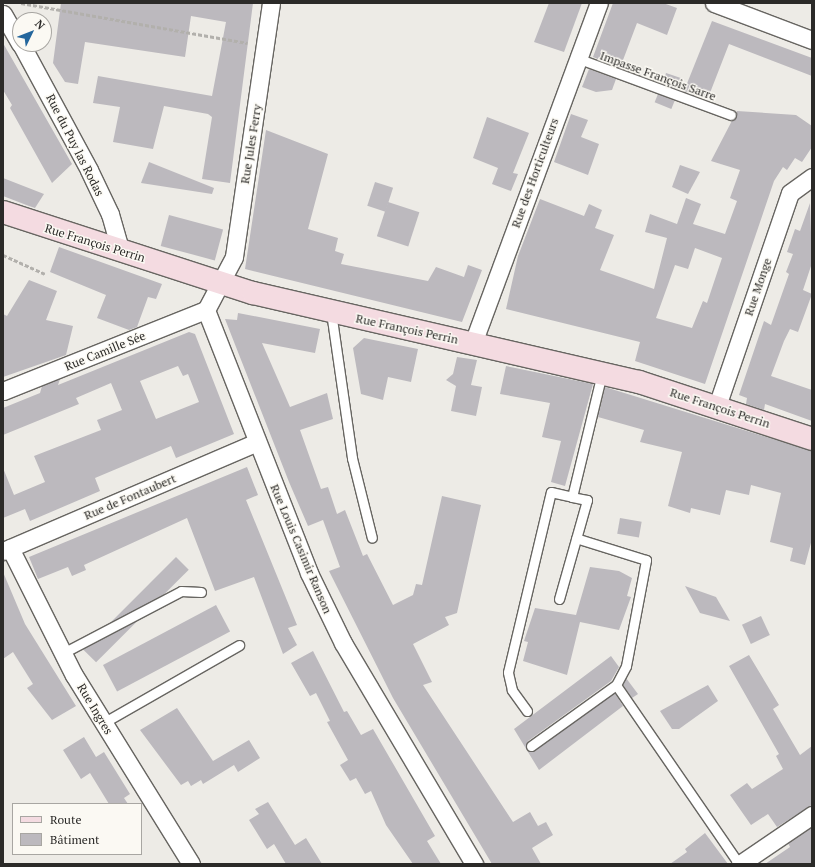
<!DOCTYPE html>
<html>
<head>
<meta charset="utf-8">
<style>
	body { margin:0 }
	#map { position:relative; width:815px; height:867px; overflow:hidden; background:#edebe6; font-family:"PT Serif",serif }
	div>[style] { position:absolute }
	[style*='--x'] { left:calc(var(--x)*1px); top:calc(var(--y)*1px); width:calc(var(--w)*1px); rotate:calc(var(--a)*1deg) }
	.building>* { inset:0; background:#bcb9be; transform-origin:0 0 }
	.path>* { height:2.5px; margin-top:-1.25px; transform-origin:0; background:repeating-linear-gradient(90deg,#b2b0ac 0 4px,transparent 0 6px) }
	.roads { filter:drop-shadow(1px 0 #676561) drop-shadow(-1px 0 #676561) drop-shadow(0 1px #676561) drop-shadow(0 -1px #676561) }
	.service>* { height:9px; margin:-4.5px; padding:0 4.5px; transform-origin:4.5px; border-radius:4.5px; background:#fff }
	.minor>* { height:17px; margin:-8.5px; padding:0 8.5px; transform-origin:8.5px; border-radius:8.5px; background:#fff }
	.secondary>* { height:22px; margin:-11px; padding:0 11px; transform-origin:11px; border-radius:11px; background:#f4dbe1 }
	span { translate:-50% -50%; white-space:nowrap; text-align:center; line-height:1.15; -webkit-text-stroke:3px #fbf9f3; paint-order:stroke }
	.street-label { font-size:12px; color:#2b2a28 }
	.frame { position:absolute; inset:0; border:4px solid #2b2a28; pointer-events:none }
	.legend { position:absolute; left:12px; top:803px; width:130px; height:52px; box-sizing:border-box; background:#fbf9f3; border:1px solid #a8a6a2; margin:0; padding:5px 7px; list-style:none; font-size:12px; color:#2b2a28 }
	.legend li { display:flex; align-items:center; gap:8px; height:20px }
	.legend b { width:20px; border:1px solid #a8a6a2 }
	.north { position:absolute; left:12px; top:12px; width:40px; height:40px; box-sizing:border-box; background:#fbf9f3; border:1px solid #a8a6a2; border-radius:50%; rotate:47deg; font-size:11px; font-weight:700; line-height:16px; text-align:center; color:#2b2a28 }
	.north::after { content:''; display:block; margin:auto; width:14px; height:18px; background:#24669c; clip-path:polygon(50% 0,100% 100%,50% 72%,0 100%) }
</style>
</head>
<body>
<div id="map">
	<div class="building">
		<div style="clip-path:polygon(61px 3px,253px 3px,230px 183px,202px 179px,212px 117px,208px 114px,164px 106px,153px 149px,113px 142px,120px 107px,93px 103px,98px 76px,212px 96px,226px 22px,191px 16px,185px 57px,85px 42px,78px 84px,65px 82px,53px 63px)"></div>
		<div style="clip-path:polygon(549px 3px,582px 3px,564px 52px,534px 42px)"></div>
		<div style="clip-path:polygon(613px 3px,663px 3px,677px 8px,667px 35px,637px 23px,620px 68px,593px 57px)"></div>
		<div style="clip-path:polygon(712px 21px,812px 58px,812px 76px,729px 44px,708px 98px,684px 91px)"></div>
		<div style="clip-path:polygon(3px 43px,72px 164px,52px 183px,10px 108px,12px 105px,3px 90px)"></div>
		<div style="clip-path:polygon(589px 69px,616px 79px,612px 90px,596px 92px,582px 87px)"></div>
		<div style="left:666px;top:73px;width:18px;height:11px;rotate:19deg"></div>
		<div style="left:658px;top:94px;width:18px;height:9px;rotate:22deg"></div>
		<div style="clip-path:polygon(evenodd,737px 111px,796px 115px,812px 126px,812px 147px,802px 162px,795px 158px,787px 170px,783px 167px,774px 181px,705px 384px,635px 361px,640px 342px,506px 309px,518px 256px,540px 199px,584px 216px,589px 204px,602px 210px,595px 228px,614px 235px,600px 270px,654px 289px,667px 238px,645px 232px,650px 214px,677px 224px,686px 198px,701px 204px,693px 224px,725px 234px,737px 201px,730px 198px,740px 170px,711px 161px,737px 111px,695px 248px,722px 258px,707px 303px,703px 301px,692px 328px,656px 318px,675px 265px,688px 269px,695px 248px)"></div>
		<div style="clip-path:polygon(571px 114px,588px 120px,581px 137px,599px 144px,588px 175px,554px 162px)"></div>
		<div style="clip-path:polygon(487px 117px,529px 133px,513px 173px,518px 174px,511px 191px,492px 184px,498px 168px,473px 158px)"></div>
		<div style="clip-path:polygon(266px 130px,328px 154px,308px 229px,338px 238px,335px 251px,344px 254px,341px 264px,428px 281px,436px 267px,464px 277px,468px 265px,482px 270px,462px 322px,245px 269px)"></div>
		<div style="clip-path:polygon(149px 162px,214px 188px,212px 194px,141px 183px)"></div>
		<div style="clip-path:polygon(680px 165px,700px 172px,688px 194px,672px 187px)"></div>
		<div style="clip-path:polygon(3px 178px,44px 194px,35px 208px,29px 206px,3px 196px)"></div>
		<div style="left:375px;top:182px;width:19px;height:25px;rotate:18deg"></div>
		<div style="left:388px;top:202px;width:33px;height:36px;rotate:18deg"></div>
		<div style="clip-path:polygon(810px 203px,812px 263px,803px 290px,812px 294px,798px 332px,790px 329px,784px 341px,771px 376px,812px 390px,812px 421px,765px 404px,764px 410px,746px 404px,747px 398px,739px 395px,764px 321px,771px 325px,789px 274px,786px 272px,793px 254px,787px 252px,795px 229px,800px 231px)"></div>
		<div style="left:169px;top:215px;width:56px;height:32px;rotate:15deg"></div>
		<div style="clip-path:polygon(59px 247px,162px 284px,156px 299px,148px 297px,137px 327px,129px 330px,97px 318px,106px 295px,50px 272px)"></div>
		<div style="clip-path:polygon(29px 280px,57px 291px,46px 320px,73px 326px,66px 355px,3px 377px,3px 314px,7px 316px)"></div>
		<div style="clip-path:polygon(238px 313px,320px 329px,315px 353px,262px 343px,290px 407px,327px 393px,333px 419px,300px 430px,321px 489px,328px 487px,337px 514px,345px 510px,363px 556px,367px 554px,393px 605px,413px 595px,416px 584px,422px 585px,442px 496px,481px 505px,457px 613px,445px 617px,449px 625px,413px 644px,432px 682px,423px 685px,513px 822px,530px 812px,538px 826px,546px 822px,553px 835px,532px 848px,541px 864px,492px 864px,393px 698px,329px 571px,340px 567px,323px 520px,308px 526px,289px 482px,225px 319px,237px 320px)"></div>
		<div style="clip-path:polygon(evenodd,189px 332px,195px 334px,234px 434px,176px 458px,171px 446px,95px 478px,100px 491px,30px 521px,25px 509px,3px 518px,3px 468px,14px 495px,45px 482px,34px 456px,101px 430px,97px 420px,122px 410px,111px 383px,76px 398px,79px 404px,3px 435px,3px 408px,40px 393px,42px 386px,60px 379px,58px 385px,189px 332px,178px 366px,183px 376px,188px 374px,199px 402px,156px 419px,140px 381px,178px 366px)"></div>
		<div style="clip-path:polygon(364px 338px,418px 349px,411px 382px,388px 377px,383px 400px,361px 394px,353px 348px)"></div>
		<div style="clip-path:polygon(457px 357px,477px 360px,471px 385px,482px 387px,476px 416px,451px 411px,456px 386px,446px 380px,453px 374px)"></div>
		<div style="clip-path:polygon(506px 366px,593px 384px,565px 486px,551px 482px,561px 441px,542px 437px,550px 403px,500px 394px)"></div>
		<div style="clip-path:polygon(605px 387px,812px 451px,812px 539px,805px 565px,790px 561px,793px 548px,770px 542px,781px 493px,751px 485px,749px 495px,726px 490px,720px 515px,691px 508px,690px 513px,668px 506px,682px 452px,640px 442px,644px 430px,598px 417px)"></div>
		<div style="clip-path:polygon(247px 467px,258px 495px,246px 500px,297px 625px,288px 628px,297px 645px,283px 654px,254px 577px,215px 591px,187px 518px,84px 565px,86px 570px,72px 576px,68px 567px,38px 579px,29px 557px)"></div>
		<div style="left:620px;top:518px;width:22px;height:16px;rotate:10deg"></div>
		<div style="left:176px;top:557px;width:18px;height:131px;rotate:45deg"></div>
		<div style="clip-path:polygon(590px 567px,619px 571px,632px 578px,627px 596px,631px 597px,619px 630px,580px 622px,567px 675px,523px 661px,528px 642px,524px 641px,535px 608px,576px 615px)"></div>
		<div style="clip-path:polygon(3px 572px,25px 624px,76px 706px,52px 720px,27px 688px,33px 684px,13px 652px,3px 659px)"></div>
		<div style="clip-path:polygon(685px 586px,716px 597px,730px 621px,700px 613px)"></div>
		<div style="left:216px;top:605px;width:30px;height:128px;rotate:62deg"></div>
		<div style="left:761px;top:616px;width:21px;height:21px;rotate:65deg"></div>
		<div style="clip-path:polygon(313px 651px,344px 712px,347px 711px,361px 735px,373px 729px,435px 836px,427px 841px,441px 864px,413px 864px,386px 825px,371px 791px,365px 794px,356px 778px,350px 781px,340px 765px,348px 760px,327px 722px,330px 721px,316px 693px,310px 696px,291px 663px)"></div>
		<div style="clip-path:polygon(749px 655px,779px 705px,773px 709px,800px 755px,812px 746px,812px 805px,777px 827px,768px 814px,751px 825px,730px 795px,747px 783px,752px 789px,783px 769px,776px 756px,779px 754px,729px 666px)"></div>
		<div style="clip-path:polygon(611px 656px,619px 667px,611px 681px,528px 741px,526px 749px,534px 751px,615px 693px,623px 706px,539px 770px,514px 729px)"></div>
		<div style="clip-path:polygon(626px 678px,638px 694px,632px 698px,623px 685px)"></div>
		<div style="clip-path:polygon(708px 685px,718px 701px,679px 729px,672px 729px,660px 711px)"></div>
		<div style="clip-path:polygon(177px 708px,213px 761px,249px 740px,260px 758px,238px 772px,234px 765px,203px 784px,201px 780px,191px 786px,188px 781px,181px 785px,140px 730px)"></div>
		<div style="clip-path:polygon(84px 737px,96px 757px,104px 752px,130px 794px,124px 798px,128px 804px,109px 804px,90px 773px,81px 779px,63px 750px)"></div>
		<div style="clip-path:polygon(268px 802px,295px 845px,306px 838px,322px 864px,286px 864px,274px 844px,267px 849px,249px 820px,259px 814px,255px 809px)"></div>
		<div style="clip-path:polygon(812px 827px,812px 864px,765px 864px,790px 847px,788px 843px)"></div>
		<div style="clip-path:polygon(705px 833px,728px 864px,670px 864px,687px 852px,685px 849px)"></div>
	</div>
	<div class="path">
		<div style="--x:21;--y:3;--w:230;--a:10"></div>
		<div style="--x:3;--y:255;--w:46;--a:24.3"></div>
	</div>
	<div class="roads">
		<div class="service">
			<div style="--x:577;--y:58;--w:164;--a:20.3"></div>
			<div style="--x:331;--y:312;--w:148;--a:81.8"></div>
			<div style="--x:352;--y:458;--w:82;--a:76"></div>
			<div style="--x:559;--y:599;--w:103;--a:-74.2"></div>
			<div style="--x:587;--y:500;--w:15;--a:-169"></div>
			<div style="--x:572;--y:497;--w:128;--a:-76.4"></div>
			<div style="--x:63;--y:653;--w:133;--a:-27.7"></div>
			<div style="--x:181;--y:591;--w:20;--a:3"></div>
			<div style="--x:616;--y:685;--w:217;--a:55.5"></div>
			<div style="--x:527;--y:711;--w:26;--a:-126"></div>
			<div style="--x:512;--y:690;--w:18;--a:-103"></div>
			<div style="--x:508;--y:672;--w:185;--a:-76.6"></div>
			<div style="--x:551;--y:492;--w:22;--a:13"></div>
			<div style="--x:103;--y:723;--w:157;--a:-29.8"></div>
			<div style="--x:531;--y:746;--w:105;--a:-35.7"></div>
			<div style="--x:616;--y:685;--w:21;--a:-62"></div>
			<div style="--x:626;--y:666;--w:108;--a:-79.3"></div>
			<div style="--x:646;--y:560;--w:73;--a:-162.6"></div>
		</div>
		<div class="minor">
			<div style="--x:271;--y:3;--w:257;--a:98.3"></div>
			<div style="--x:234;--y:257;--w:60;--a:117.8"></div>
			<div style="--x:206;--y:310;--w:282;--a:68.6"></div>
			<div style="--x:309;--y:573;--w:78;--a:64.1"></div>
			<div style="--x:343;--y:643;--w:257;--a:59.3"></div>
			<div style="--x:714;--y:3;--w:105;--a:20.7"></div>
			<div style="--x:3;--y:14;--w:34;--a:60"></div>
			<div style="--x:21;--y:44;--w:143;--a:61.6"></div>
			<div style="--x:89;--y:170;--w:49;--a:64.5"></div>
			<div style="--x:110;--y:214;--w:37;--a:74"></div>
			<div style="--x:473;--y:343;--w:363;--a:-69.7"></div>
			<div style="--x:3;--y:391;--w:219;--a:-21.8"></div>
			<div style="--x:717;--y:406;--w:225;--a:-71.1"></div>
			<div style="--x:790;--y:193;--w:27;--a:-36"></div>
			<div style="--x:10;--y:548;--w:142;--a:63.3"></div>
			<div style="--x:74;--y:675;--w:222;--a:58.2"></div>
			<div style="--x:3;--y:551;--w:276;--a:-23.2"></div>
			<div style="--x:740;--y:864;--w:87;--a:-34.2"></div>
		</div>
		<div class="secondary">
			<div style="--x:3;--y:212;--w:263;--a:18"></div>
			<div style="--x:253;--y:293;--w:396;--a:13"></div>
			<div style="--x:639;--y:382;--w:182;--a:18.2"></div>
		</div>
	</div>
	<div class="street-label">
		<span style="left:658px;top:76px;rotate:20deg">Impasse François Sarre</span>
		<span style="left:251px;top:144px;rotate:-81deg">Rue Jules Ferry</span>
		<span style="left:75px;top:145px;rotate:63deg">Rue du Puy las Rodas</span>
		<span style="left:535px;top:173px;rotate:-70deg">Rue des Horticulteurs</span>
		<span style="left:95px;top:243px;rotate:17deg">Rue François Perrin</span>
		<span style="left:758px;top:287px;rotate:-71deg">Rue Monge</span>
		<span style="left:407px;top:329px;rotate:12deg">Rue François Perrin</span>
		<span style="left:105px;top:351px;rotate:-22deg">Rue Camille Sée</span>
		<span style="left:720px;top:408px;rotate:18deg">Rue François Perrin</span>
		<span style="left:130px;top:497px;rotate:-23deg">Rue de Fontaubert</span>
		<span style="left:301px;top:549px;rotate:67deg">Rue Louis Casimir Ranson</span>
		<span style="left:95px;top:709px;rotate:59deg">Rue Ingres</span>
	</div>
	<div class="frame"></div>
	<ul class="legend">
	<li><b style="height:5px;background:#f4dbe1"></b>Route</li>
	<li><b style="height:11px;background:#bcb9be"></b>Bâtiment</li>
	</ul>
	<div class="north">N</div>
</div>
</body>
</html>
